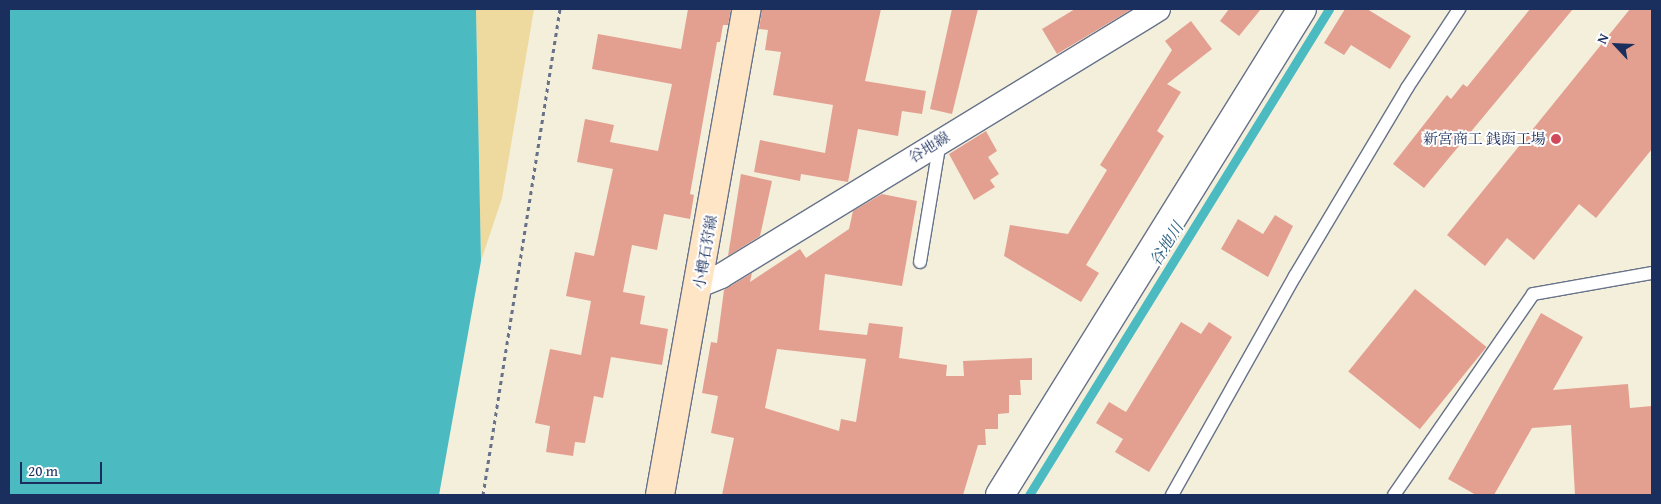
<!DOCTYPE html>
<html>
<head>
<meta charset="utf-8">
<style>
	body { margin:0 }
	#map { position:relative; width:1661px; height:504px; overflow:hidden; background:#f3efdb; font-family:"Gentium Book Plus","Noto Serif JP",serif }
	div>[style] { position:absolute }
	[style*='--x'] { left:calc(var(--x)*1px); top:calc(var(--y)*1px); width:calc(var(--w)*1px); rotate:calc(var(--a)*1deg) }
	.sand>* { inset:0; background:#eeda9e }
	.water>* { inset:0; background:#4bbac1 }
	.stream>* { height:9px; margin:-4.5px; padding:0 4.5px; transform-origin:4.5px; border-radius:4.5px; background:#4bbac1 }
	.building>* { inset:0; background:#e3a091; transform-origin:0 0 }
	.path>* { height:3px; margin-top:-1.5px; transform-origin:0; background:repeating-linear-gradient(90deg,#67728a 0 4px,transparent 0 8px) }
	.roads { filter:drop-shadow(1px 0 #67728a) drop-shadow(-1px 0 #67728a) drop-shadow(0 1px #67728a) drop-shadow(0 -1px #67728a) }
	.service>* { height:12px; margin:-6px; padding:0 6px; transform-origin:6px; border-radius:6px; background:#fff }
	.minor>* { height:24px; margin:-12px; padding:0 12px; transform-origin:12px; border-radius:12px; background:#fff }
	.tertiary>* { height:28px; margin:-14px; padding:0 14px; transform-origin:14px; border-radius:14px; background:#fff }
	.secondary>* { height:28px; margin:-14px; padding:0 14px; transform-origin:14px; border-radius:14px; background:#fee5c5 }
	.dots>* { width:14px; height:14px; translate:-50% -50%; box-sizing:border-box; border:2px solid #fff; border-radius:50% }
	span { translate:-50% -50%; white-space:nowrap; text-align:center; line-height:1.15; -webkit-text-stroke:4px #fff; paint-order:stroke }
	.poi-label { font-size:15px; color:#1b2f5e }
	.right { translate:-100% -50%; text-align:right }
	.street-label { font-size:15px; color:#1b2f5e }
	.water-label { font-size:16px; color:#2c6081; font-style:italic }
	.frame { position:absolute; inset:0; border:10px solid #1b2f5e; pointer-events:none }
	.north { position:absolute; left:1591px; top:20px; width:50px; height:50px; -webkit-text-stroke:4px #fff; paint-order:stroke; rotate:295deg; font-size:14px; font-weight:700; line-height:20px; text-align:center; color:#1b2f5e }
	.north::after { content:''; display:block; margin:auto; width:18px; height:22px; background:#1b2f5e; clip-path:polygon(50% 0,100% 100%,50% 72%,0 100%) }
	.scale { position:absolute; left:20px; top:462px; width:82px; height:22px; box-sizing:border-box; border:2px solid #1b2f5e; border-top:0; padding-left:6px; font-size:15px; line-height:18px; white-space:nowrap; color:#1b2f5e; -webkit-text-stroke:4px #fff; paint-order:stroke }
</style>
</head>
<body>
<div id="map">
	<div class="sand">
		<div style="clip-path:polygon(476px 9px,534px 9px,502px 198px,481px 261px)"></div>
	</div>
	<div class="water">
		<div style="clip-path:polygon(9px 9px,476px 9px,481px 261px,439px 495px,9px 495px)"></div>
	</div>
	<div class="stream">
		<div style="--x:1029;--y:495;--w:571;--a:-58.31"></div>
	</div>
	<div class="building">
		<div style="clip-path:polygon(688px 9px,731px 9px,728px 25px,723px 25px,720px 42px,717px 42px,690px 194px,694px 195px,690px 219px,664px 214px,657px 250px,632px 245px,623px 292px,645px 296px,640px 324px,668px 329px,662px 365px,611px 357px,603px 398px,594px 396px,585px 443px,575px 442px,573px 456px,546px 452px,550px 426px,535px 423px,550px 349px,581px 355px,591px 301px,566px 296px,575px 252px,594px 256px,613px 169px,577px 162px,585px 119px,614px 125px,610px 142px,658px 151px,672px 84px,592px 69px,598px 34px,681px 49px)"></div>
		<div style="clip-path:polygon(762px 9px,881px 9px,865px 81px,926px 91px,922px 114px,902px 111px,898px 136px,858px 129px,848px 182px,801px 174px,800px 181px,754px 172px,760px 140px,825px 153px,833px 105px,773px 95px,781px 52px,765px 50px,768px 30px,759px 29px)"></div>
		<div style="clip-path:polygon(952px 9px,978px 9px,952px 114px,930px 109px)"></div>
		<div style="clip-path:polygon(1075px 9px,1132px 9px,1057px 54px,1042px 29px)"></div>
		<div style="clip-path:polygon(1229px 9px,1261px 9px,1239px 36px,1220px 21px)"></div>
		<div style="clip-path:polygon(1345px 9px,1367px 9px,1411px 36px,1390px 69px,1351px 45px,1344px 55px,1324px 43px)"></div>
		<div style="clip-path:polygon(1530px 9px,1573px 9px,1424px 188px,1393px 164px,1447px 95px,1451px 99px,1463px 84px,1467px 87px)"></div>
		<div style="clip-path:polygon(1630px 9px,1652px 9px,1652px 149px,1596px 218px,1579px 204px,1534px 260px,1507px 238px,1485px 266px,1447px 235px)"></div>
		<div style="clip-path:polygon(1191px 21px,1212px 49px,1167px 84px,1181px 92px,1157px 131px,1164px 136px,1086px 265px,1099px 273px,1081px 302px,1004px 256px,1010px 225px,1068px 234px,1107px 170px,1100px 165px,1172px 50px,1165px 41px)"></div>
		<div style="clip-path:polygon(986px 131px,997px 151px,988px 157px,999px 174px,990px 180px,995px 187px,974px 200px,949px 154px)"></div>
		<div style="clip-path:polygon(741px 174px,772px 181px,760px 236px,728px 256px)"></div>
		<div style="clip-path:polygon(evenodd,882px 194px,917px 201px,902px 286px,825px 274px,819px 330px,867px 335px,869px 323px,903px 327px,899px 358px,947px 365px,946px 376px,964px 376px,963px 361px,1032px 358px,1032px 380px,1020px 380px,1021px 395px,1009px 395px,1009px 413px,998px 414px,998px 429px,985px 429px,986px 445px,978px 445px,963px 495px,722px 495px,734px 438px,711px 433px,718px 396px,702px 393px,711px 342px,717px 343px,724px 290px,752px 273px,750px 282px,800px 249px,806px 258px,849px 229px,853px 211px,882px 194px,777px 349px,866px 359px,856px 422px,841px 419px,839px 431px,765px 408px,777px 349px)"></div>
		<div style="clip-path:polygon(1275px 215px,1293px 226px,1268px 277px,1221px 249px,1238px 219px,1263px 234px)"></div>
		<div style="left:1415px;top:289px;width:92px;height:106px;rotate:39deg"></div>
		<div style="clip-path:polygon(1541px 313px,1583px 337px,1553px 390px,1628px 384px,1630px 408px,1652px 406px,1652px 495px,1575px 495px,1571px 425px,1532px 428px,1494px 495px,1476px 495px,1448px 479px)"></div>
		<div style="clip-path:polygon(1181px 322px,1201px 334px,1209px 322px,1232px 337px,1149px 472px,1115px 452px,1123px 439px,1096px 423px,1109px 402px,1126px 412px)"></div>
	</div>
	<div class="path">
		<div style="--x:483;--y:495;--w:492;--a:-81"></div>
	</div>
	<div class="roads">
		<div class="service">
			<div style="--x:920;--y:262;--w:123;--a:-80.6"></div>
			<div style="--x:1172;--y:495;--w:251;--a:-60.7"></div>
			<div style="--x:1295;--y:276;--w:219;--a:-59.2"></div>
			<div style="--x:1407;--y:88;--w:95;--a:-56.6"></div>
			<div style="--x:1394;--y:495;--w:244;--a:-55.3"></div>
			<div style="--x:1533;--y:294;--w:121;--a:-10"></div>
		</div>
		<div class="minor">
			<div style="--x:699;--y:285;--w:24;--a:-22"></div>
			<div style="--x:721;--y:276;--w:512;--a:-31.42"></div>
		</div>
		<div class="tertiary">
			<div style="--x:1000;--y:495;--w:572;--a:-58.14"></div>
		</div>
		<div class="secondary">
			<div style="--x:660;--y:495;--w:494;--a:-79.9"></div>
		</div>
	</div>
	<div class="dots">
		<div style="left:1556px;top:139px;background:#d1495b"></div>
	</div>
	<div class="poi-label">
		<span class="right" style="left:1546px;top:139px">新宮商工 銭函工場</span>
	</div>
	<div class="street-label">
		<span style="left:929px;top:147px;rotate:-32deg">谷地線</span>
		<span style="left:705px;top:252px;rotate:-80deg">小樽石狩線</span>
	</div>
	<div class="water-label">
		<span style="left:1166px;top:244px;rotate:-58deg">谷地川</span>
	</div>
	<div class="frame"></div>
	<div class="north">N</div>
	<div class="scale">20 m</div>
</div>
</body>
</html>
